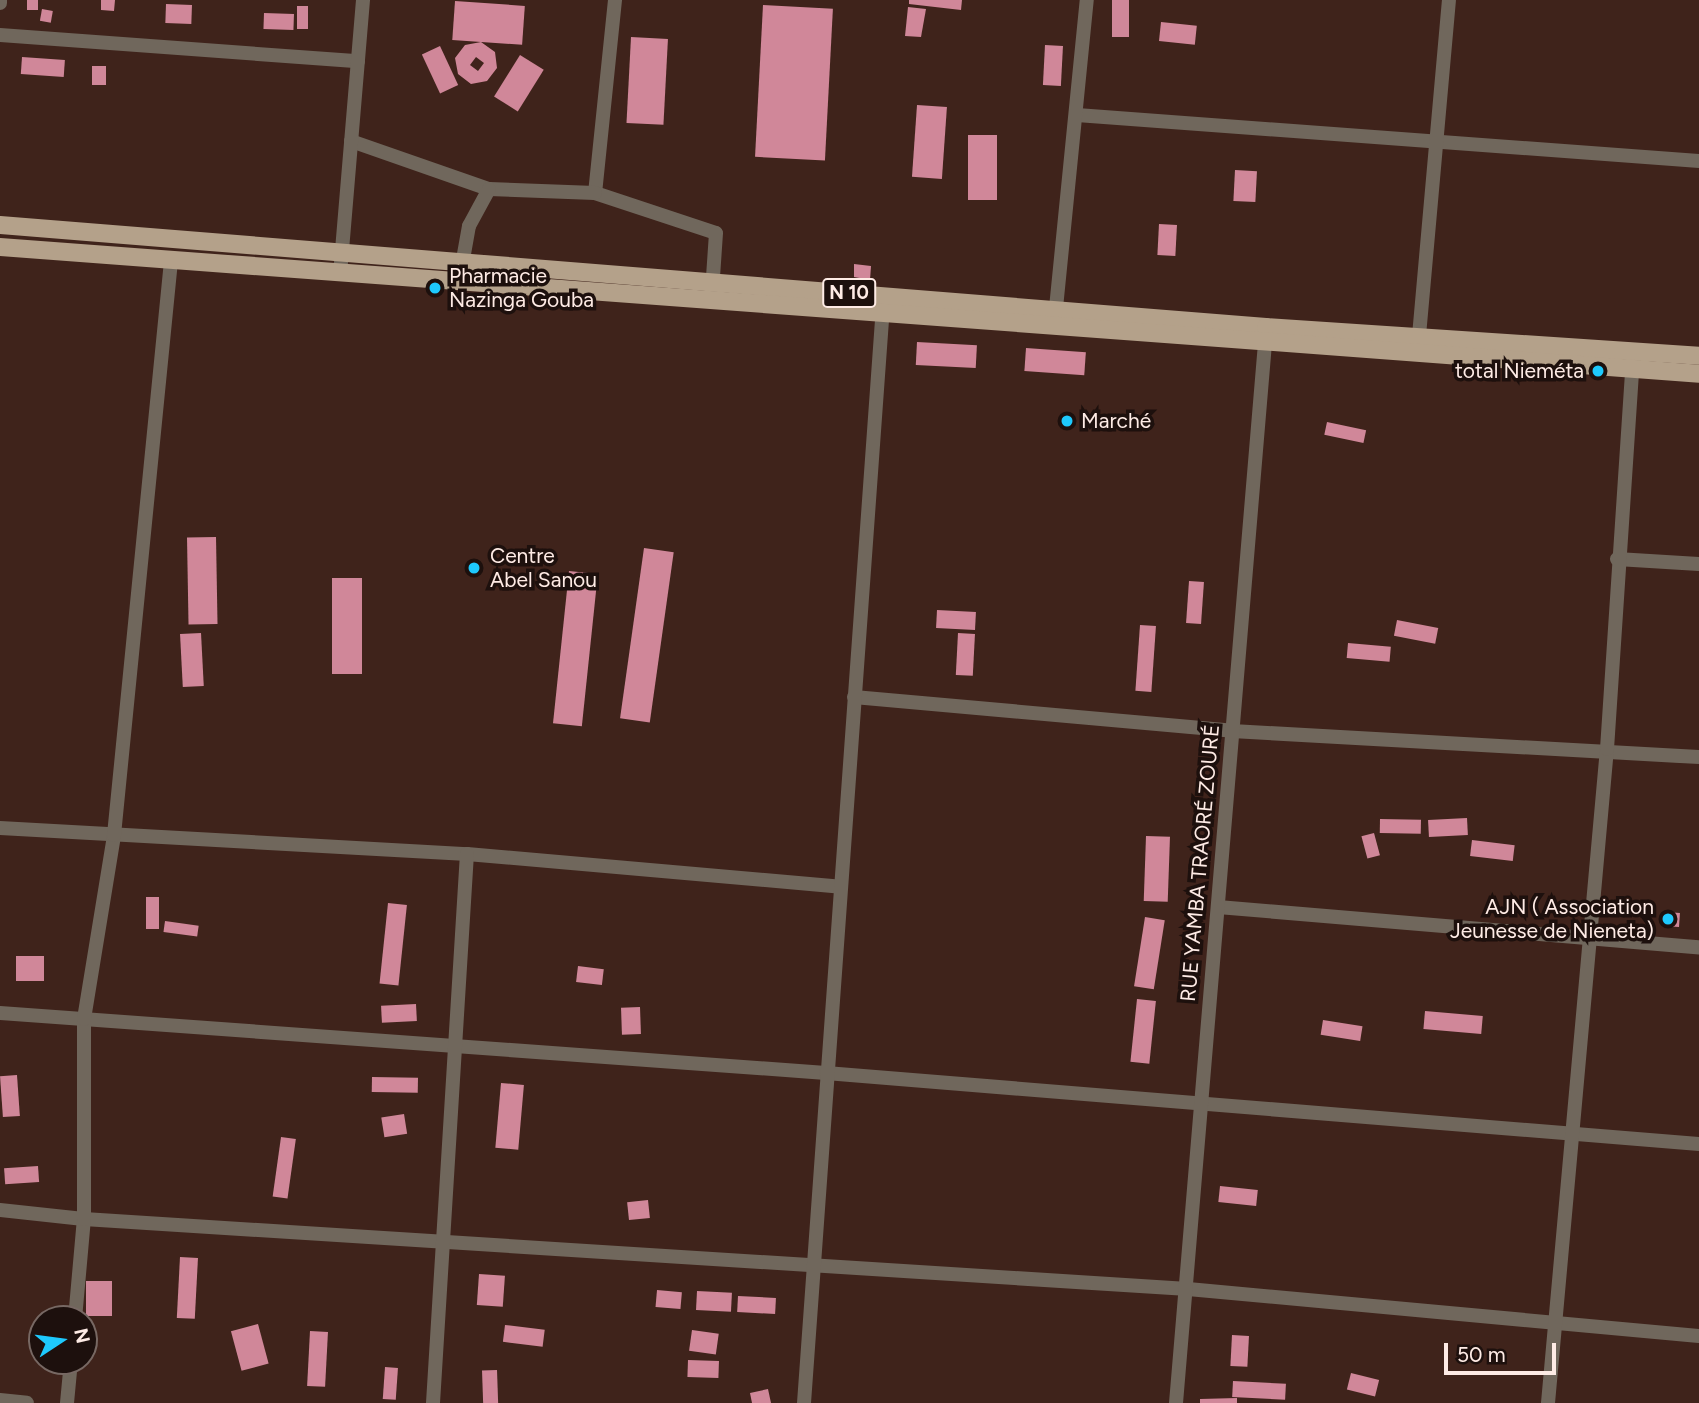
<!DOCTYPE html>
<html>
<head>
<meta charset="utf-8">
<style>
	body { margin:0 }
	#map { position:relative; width:1699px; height:1403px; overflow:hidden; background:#3f231b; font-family:Figtree,sans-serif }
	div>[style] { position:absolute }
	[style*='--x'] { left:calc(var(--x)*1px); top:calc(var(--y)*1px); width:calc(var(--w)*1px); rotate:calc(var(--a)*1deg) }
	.building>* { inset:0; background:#d08799; transform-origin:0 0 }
	.minor>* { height:14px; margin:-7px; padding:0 7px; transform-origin:7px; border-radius:7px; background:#70675c }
	.primary>* { height:18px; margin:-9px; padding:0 9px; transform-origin:9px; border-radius:9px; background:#b4a18a }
	.dots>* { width:19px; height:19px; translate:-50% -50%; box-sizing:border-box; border:4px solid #1d100d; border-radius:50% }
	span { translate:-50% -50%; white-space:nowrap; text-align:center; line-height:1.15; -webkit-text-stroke:7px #1d100d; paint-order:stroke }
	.shield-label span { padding:2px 5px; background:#1d100d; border:2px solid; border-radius:5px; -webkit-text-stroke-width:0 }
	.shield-label { font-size:19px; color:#feebe5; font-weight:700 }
	.poi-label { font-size:21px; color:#feebe5 }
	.left { translate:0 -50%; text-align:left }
	.right { translate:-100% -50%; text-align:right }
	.street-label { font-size:21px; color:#feebe5 }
	.north { position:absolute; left:28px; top:1305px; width:70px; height:70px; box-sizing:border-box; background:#1d100d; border:2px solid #776863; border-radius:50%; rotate:77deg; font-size:19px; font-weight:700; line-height:28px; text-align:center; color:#feebe5 }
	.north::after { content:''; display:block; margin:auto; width:24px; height:32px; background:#1ec9fd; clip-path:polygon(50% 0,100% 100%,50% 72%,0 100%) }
	.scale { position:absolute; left:1444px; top:1343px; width:112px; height:32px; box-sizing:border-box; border:4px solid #feebe5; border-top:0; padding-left:9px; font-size:21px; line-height:24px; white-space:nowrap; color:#feebe5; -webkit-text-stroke:5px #1d100d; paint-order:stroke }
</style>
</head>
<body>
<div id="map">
	<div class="building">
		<div style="left:27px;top:0;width:11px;height:10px"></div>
		<div style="clip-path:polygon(101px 0,115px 0,114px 11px,101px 10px)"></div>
		<div style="clip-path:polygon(909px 0,962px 0,961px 10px,909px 4px)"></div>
		<div style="left:1112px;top:0;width:17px;height:37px"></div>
		<div style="left:455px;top:1px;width:70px;height:39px;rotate:4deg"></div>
		<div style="left:166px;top:4px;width:26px;height:19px;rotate:2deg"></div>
		<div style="left:763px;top:5px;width:70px;height:152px;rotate:3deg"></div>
		<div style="left:297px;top:6px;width:11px;height:23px"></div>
		<div style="clip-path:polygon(908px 7px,926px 9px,921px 37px,905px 36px)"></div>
		<div style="left:42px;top:9px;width:11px;height:12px;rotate:10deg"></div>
		<div style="left:264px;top:13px;width:30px;height:16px;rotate:2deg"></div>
		<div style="left:1161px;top:22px;width:36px;height:19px;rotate:6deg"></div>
		<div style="left:631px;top:37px;width:37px;height:86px;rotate:3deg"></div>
		<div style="clip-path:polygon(evenodd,481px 42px,495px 52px,497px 68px,487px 81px,471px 84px,458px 74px,455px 58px,465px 45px,481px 42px,476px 57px,484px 63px,478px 71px,470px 65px,476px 57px)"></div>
		<div style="left:1045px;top:45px;width:18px;height:40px;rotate:3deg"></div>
		<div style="left:440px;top:46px;width:43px;height:20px;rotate:65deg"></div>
		<div style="left:520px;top:55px;width:28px;height:49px;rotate:32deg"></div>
		<div style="left:22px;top:57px;width:43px;height:17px;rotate:4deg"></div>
		<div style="left:92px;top:66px;width:14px;height:19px"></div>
		<div style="left:917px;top:105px;width:30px;height:72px;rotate:4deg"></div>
		<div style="left:968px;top:135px;width:29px;height:65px"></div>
		<div style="left:1235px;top:170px;width:22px;height:31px;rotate:3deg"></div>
		<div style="left:1159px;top:224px;width:18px;height:31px;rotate:3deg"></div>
		<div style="clip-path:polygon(854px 264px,871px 266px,870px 280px,854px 277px)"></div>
		<div style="left:917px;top:342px;width:60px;height:23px;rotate:3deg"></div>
		<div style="left:1026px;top:348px;width:60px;height:23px;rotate:4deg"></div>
		<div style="left:1327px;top:422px;width:40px;height:13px;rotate:12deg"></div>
		<div style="left:216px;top:537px;width:87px;height:29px;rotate:89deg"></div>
		<div style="left:644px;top:548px;width:30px;height:172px;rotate:8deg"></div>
		<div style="left:569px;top:571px;width:29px;height:153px;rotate:6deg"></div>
		<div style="left:332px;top:578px;width:30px;height:96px"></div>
		<div style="left:1189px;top:581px;width:15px;height:42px;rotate:4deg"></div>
		<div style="left:937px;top:610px;width:39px;height:18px;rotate:3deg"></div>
		<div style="left:1397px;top:620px;width:42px;height:16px;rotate:11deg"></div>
		<div style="left:1140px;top:625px;width:16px;height:66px;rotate:4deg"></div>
		<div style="left:201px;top:633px;width:53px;height:21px;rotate:87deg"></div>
		<div style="left:958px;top:633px;width:17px;height:42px;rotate:3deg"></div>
		<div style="left:1348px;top:643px;width:43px;height:15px;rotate:5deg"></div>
		<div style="left:1467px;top:818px;width:17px;height:39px;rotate:87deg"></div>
		<div style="left:1380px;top:819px;width:41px;height:14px;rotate:1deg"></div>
		<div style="left:1374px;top:833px;width:23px;height:13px;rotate:75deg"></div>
		<div style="left:1146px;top:836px;width:24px;height:65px;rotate:2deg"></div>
		<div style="left:1472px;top:840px;width:43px;height:16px;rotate:7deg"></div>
		<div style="left:146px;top:897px;width:13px;height:32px"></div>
		<div style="left:388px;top:903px;width:19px;height:81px;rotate:6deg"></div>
		<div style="left:1666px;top:912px;width:14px;height:14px;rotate:4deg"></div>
		<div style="left:1145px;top:917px;width:20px;height:70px;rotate:9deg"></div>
		<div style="left:165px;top:921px;width:34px;height:11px;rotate:8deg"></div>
		<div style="left:16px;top:956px;width:28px;height:25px"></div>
		<div style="left:578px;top:966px;width:26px;height:16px;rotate:7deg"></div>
		<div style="left:1137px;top:999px;width:19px;height:63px;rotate:6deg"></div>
		<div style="left:416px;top:1004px;width:17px;height:35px;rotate:87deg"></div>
		<div style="left:640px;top:1007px;width:27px;height:19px;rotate:88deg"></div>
		<div style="left:1425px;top:1011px;width:58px;height:18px;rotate:5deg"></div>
		<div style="left:1323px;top:1020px;width:40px;height:15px;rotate:9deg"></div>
		<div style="left:17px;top:1075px;width:41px;height:17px;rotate:86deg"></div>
		<div style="left:372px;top:1077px;width:46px;height:15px;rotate:1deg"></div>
		<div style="left:501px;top:1083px;width:23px;height:65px;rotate:5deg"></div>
		<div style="left:404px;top:1114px;width:20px;height:23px;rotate:81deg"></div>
		<div style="left:281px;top:1137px;width:15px;height:60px;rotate:8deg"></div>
		<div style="left:38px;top:1166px;width:16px;height:34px;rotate:86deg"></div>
		<div style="left:1220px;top:1186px;width:38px;height:16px;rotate:6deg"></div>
		<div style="left:648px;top:1200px;width:18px;height:21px;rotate:84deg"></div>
		<div style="left:180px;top:1257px;width:18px;height:61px;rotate:3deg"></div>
		<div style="left:479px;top:1274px;width:26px;height:31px;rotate:4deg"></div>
		<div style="left:86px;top:1281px;width:26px;height:35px"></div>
		<div style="left:657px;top:1290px;width:25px;height:17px;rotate:5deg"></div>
		<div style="left:697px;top:1291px;width:35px;height:19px;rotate:3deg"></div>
		<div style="left:738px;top:1296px;width:38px;height:16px;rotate:3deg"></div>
		<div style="left:258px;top:1324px;width:41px;height:28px;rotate:75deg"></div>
		<div style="left:505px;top:1325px;width:40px;height:17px;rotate:7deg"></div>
		<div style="left:692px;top:1330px;width:27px;height:21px;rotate:8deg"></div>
		<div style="left:310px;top:1331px;width:18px;height:55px;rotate:3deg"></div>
		<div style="left:1232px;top:1335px;width:17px;height:31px;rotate:3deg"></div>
		<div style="left:688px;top:1360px;width:31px;height:17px;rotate:2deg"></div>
		<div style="left:385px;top:1367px;width:13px;height:32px;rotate:4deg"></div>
		<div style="left:497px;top:1370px;width:33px;height:15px;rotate:88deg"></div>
		<div style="left:1351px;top:1373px;width:29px;height:17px;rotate:14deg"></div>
		<div style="left:1233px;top:1381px;width:53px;height:16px;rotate:3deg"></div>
		<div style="clip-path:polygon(768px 1389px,771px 1403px,752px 1403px,750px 1393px)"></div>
		<div style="clip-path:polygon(1237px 1398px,1237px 1403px,1200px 1403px,1200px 1399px)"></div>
	</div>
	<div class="minor">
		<div style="--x:615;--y:0;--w:194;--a:95.9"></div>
		<div style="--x:595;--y:193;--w:127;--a:18.3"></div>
		<div style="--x:716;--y:233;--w:59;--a:93.9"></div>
		<div style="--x:0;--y:3;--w:3;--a:-90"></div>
		<div style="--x:0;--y:35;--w:359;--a:4.2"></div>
		<div style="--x:1077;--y:115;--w:624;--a:4.23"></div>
		<div style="--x:351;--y:141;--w:146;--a:19.2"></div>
		<div style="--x:489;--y:189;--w:106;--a:2.2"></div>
		<div style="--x:340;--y:274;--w:275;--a:-85.2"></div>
		<div style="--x:459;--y:282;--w:57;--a:-79.9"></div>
		<div style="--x:469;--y:226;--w:42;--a:-61.6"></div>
		<div style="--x:1056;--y:308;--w:310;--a:-84.3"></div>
		<div style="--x:1418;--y:347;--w:348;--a:-84.9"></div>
		<div style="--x:1617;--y:559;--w:82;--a:3.5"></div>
		<div style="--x:854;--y:697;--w:380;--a:5.1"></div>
		<div style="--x:1232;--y:731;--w:468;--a:3.2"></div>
		<div style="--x:0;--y:828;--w:468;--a:3.2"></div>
		<div style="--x:467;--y:854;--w:375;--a:5"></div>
		<div style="--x:1218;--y:907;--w:483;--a:4.8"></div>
		<div style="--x:0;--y:1013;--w:828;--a:4.15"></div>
		<div style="--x:826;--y:1073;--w:876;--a:4.65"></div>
		<div style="--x:0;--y:1210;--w:84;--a:6.1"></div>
		<div style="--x:84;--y:1219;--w:1106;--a:3.63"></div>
		<div style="--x:1188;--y:1289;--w:513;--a:5.26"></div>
		<div style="--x:75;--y:1319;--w:100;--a:-84.9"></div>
		<div style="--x:84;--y:1219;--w:200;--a:-90"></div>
		<div style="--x:84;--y:1019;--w:186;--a:-80.7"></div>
		<div style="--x:114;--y:835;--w:577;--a:-84.33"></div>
		<div style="--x:0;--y:1400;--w:27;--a:6"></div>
		<div style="--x:67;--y:1403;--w:42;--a:-84.6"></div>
		<div style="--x:433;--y:1403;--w:550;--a:-86.46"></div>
		<div style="--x:804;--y:1403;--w:1101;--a:-85.88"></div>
		<div style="--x:1176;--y:1403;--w:1075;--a:-85.2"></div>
		<div style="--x:1548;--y:1403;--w:657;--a:-84.85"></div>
		<div style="--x:1607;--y:749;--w:392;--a:-86.2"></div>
	</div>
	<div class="primary">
		<div style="--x:0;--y:225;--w:1270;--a:4.61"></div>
		<div style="--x:1266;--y:327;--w:434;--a:3.8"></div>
		<div style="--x:0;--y:247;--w:1704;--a:4.27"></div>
	</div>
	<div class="dots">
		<div style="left:435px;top:288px;background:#1ec9fd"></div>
		<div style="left:1598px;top:371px;background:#1ec9fd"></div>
		<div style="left:1067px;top:421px;background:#1ec9fd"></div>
		<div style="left:474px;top:568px;background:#1ec9fd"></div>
		<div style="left:1668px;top:919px;background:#1ec9fd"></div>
	</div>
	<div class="shield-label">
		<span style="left:849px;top:293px">N 10</span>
	</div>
	<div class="poi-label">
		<span class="left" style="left:449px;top:288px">Pharmacie<br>Nazinga Gouba</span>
		<span class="right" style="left:1584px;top:371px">total Nieméta</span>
		<span class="left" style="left:1081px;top:421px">Marché</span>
		<span class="left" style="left:490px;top:568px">Centre<br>Abel Sanou</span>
		<span class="right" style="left:1654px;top:919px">AJN ( Association<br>Jeunesse de Nieneta)</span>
	</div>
	<div class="street-label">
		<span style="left:1200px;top:863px;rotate:-85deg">RUE YAMBA TRAORÉ ZOURÉ</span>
	</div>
	<div class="north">N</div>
	<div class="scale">50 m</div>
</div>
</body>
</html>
